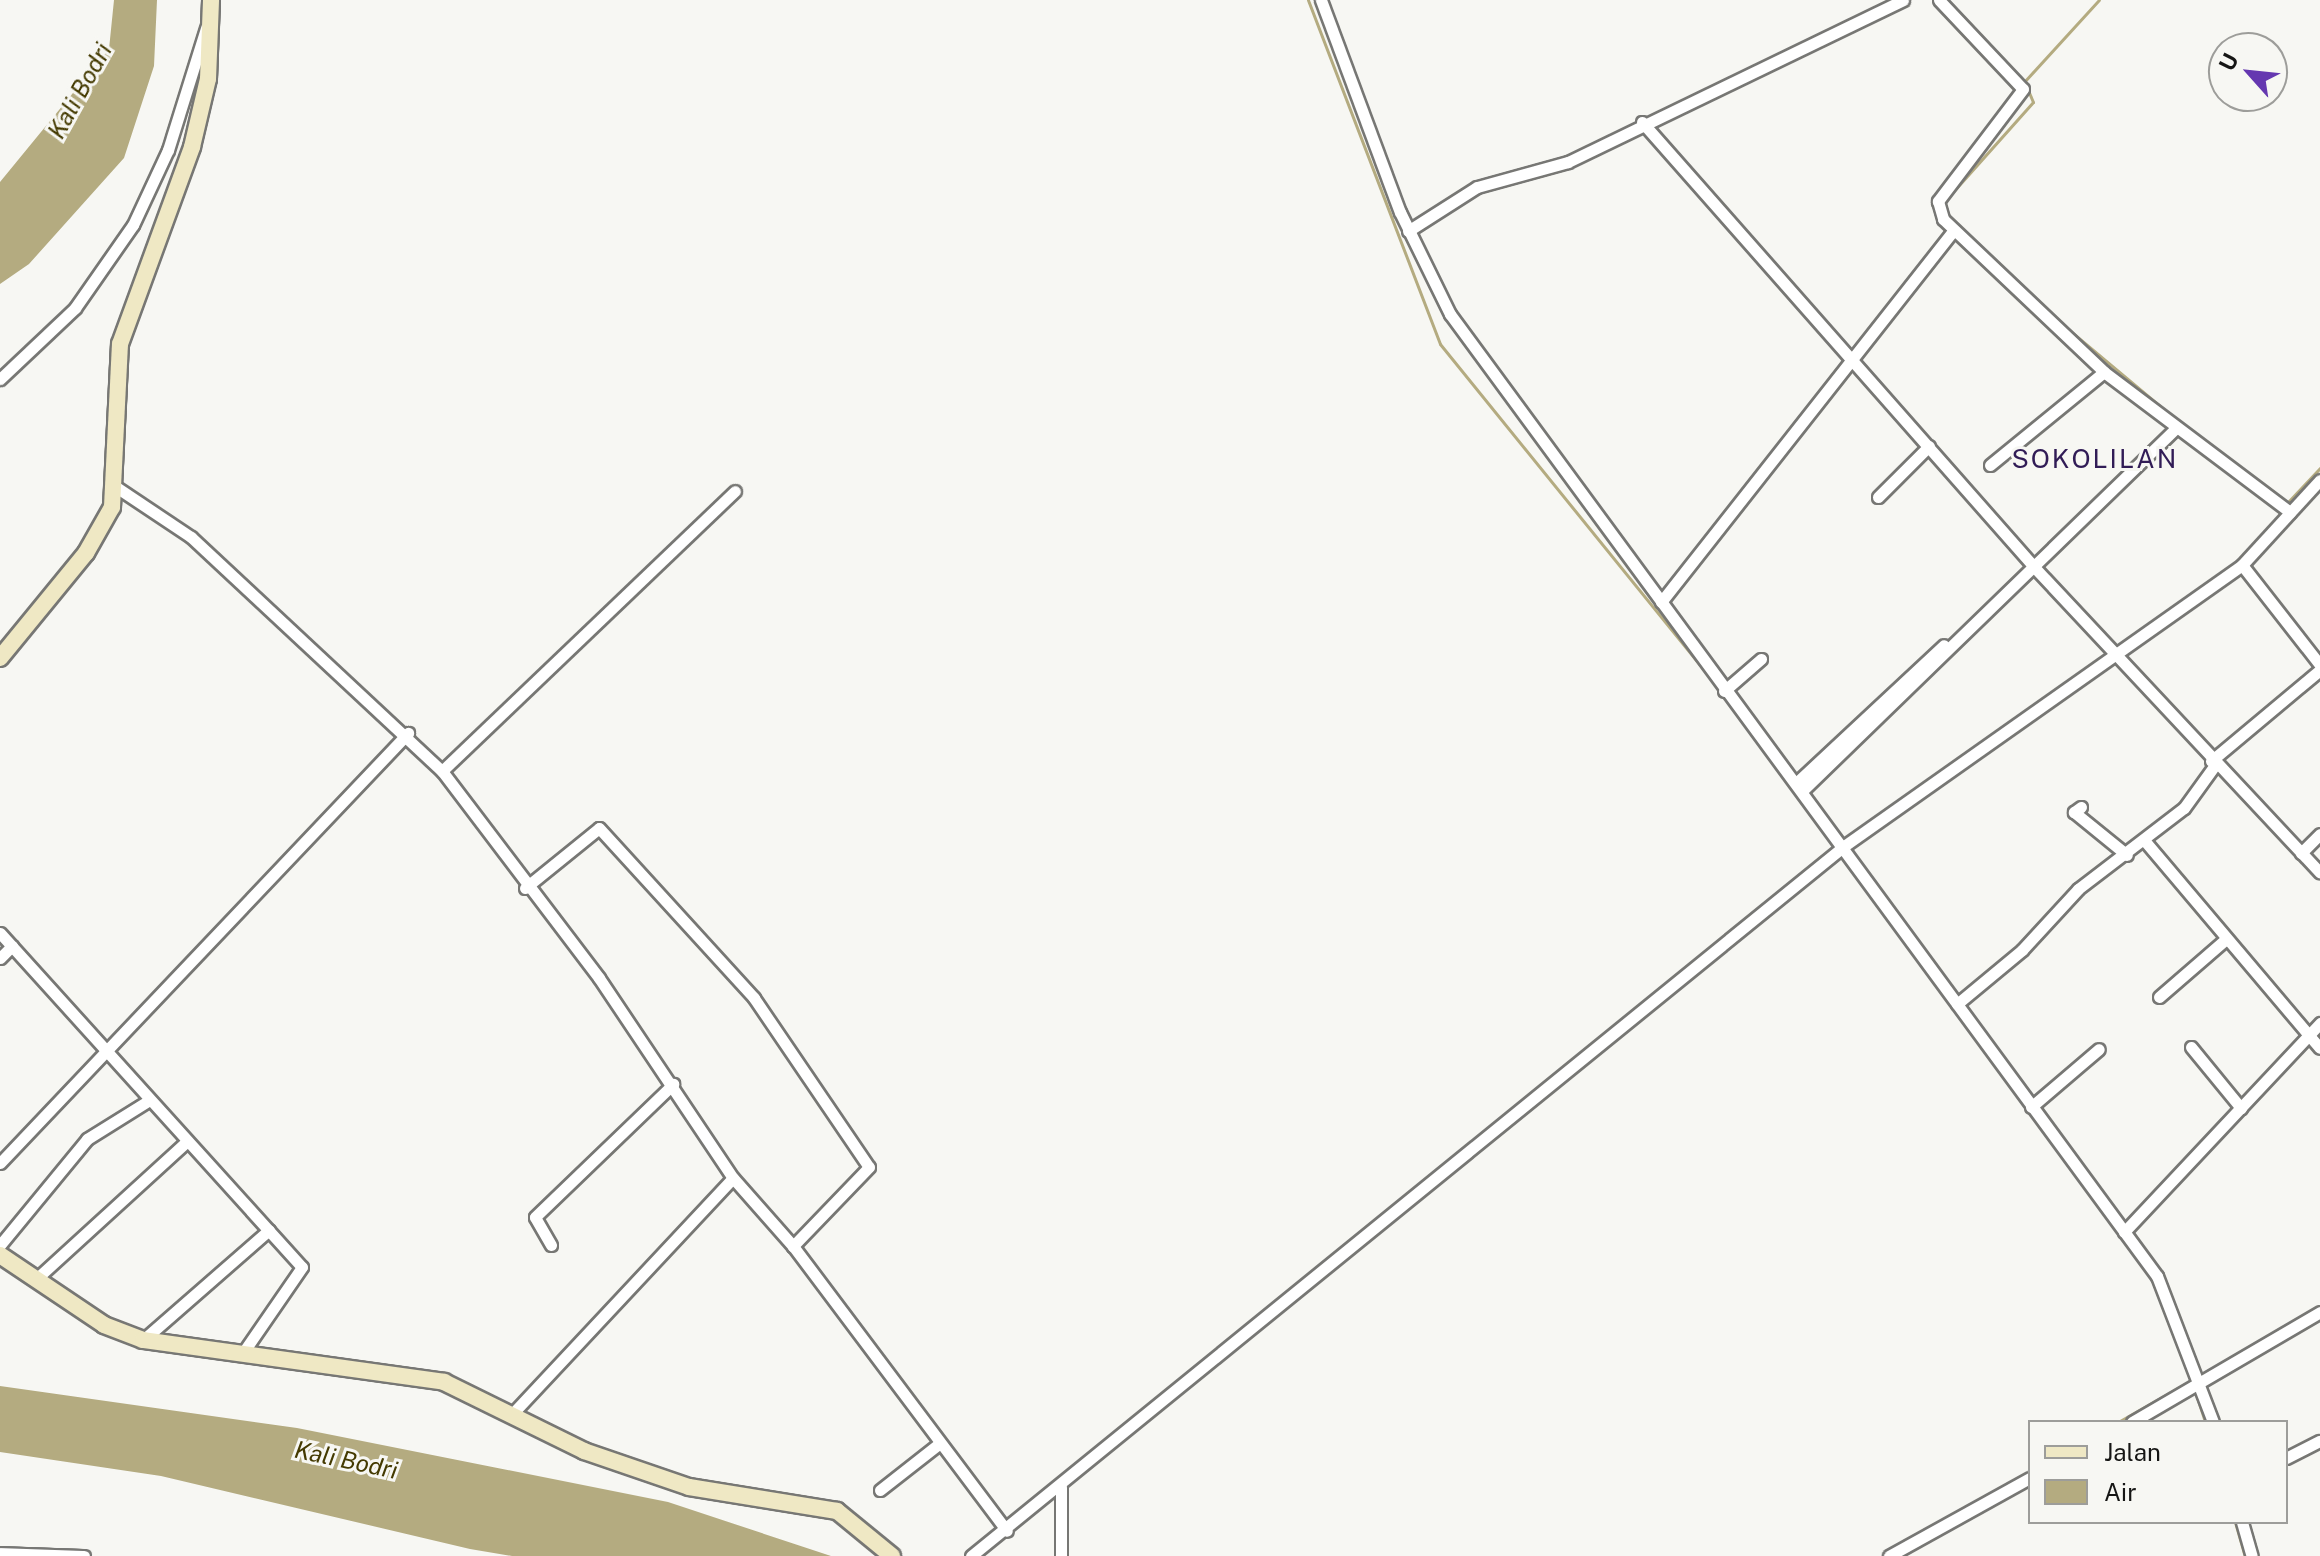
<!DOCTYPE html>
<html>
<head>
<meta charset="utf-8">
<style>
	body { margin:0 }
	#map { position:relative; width:2320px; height:1556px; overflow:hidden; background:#f7f7f3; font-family:"Public Sans",sans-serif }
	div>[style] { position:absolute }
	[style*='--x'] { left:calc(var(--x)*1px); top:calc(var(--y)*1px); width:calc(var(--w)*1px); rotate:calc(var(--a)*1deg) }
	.water>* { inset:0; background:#b4ab80 }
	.stream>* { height:3px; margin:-1.5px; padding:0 1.5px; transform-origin:1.5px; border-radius:1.5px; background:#b4ab80 }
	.roads { filter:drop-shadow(2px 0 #777774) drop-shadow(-2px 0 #777774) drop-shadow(0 2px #777774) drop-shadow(0 -2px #777774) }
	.street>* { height:11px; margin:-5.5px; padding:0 5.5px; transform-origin:5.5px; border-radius:5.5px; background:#fff }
	.secondary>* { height:16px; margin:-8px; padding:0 8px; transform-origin:8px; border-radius:8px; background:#efe8c4 }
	span { translate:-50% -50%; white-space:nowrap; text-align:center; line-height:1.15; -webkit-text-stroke:6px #f7f7f3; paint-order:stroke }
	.water-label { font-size:24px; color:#443a01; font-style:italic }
	.quarter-label { font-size:26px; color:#311c56; letter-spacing:2px }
	.legend { position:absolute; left:2028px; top:1420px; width:260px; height:104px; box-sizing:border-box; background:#f7f7f3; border:2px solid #9d9d9a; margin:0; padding:10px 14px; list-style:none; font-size:24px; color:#161615 }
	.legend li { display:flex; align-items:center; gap:16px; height:40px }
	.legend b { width:40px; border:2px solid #9d9d9a }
	.north { position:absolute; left:2208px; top:32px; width:80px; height:80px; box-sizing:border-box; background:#f7f7f3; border:2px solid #9d9d9a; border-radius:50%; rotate:297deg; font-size:22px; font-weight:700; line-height:32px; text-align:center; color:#161615 }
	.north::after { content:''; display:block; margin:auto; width:28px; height:36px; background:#6538b0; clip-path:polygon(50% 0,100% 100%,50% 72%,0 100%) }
</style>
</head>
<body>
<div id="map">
	<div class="water">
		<div style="clip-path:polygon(114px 0,157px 0,154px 66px,124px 158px,29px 264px,0 284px,0 182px,109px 49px)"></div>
		<div style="clip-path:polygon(0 1386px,297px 1428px,668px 1502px,831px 1556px,512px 1556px,470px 1549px,161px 1476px,0 1452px)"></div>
	</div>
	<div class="stream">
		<div style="--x:1308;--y:0;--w:368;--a:69"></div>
		<div style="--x:1440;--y:344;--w:437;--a:51"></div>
		<div style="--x:2011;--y:68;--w:21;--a:47"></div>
		<div style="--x:2024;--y:82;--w:111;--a:-47.6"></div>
		<div style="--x:1943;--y:203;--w:135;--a:-48.3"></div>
		<div style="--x:2033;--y:102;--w:13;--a:-113"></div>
		<div style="--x:2057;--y:320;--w:150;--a:39.9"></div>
		<div style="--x:2178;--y:421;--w:30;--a:37"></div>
		<div style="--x:2287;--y:503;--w:48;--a:-46.7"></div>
		<div style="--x:2195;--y:1391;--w:33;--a:72"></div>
		<div style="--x:2118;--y:1422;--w:85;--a:-29.6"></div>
		<div style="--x:2235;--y:1522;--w:35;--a:74"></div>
	</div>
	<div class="roads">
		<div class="street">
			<div style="--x:1321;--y:0;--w:226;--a:69.6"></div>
			<div style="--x:1400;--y:212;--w:114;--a:63.9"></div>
			<div style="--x:1450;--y:314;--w:1194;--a:53.69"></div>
			<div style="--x:2157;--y:1276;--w:156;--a:69"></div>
			<div style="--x:1939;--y:0;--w:122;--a:46.7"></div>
			<div style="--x:2023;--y:89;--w:141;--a:127.2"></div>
			<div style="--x:1938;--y:201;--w:19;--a:74"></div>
			<div style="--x:1943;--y:219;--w:222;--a:43.5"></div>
			<div style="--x:2104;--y:372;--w:233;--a:37"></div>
			<div style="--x:1642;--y:122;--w:594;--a:48.61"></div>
			<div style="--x:2035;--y:568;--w:417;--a:46.9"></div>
			<div style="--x:1408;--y:231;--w:82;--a:-32.5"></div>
			<div style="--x:1477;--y:187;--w:94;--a:-15.4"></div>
			<div style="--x:1568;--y:162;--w:372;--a:-25.8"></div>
			<div style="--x:0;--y:379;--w:103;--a:-43.4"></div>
			<div style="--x:75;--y:308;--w:101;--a:-55.1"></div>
			<div style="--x:133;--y:225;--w:83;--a:-65"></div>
			<div style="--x:168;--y:150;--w:128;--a:-72.7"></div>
			<div style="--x:1990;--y:465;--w:147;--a:-39.2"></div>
			<div style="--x:116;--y:487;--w:90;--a:33.7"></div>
			<div style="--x:191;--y:537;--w:343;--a:43"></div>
			<div style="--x:442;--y:771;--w:260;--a:52.8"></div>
			<div style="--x:599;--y:978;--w:241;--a:56.2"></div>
			<div style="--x:733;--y:1178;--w:91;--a:48.6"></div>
			<div style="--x:793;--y:1246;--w:356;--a:53.1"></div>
			<div style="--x:1878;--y:497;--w:72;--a:-45"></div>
			<div style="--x:2242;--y:565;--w:127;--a:52"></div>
			<div style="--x:1661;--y:602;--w:472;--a:-51.8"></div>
			<div style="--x:1724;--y:691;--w:49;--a:-40.9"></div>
			<div style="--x:2211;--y:761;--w:142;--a:-39.9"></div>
			<div style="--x:442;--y:771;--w:405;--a:-43.7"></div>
			<div style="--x:1796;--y:783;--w:202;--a:-43"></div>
			<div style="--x:1802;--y:791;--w:521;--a:-44.14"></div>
			<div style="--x:2081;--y:807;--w:9;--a:144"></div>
			<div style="--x:2074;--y:812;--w:68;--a:39.1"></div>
			<div style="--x:2144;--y:840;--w:272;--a:49.8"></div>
			<div style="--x:2301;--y:853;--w:27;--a:-45"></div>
			<div style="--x:525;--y:888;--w:95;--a:-39"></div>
			<div style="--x:599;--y:828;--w:230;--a:47.6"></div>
			<div style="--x:754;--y:998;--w:204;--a:55.8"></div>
			<div style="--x:869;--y:1167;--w:110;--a:133.9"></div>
			<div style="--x:0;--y:933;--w:450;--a:47.9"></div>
			<div style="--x:302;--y:1267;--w:106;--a:124.6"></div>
			<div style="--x:0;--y:958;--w:17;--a:-45"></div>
			<div style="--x:2159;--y:997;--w:89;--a:-40.9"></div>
			<div style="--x:1957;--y:1004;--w:85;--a:-39.7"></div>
			<div style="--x:2022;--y:950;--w:83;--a:-47.4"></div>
			<div style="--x:2078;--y:889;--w:133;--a:-37.4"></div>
			<div style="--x:2184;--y:808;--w:53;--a:-54.2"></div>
			<div style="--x:2191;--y:1047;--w:79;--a:50.7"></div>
			<div style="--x:2031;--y:1107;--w:89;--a:-40.5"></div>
			<div style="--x:0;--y:1163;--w:593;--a:-46.5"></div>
			<div style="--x:2124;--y:1232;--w:287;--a:-46.8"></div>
			<div style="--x:0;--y:1245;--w:137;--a:-50.6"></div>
			<div style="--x:87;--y:1139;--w:72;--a:-31.9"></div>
			<div style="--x:551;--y:1245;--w:32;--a:-120"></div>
			<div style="--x:535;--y:1217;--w:192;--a:-43.9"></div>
			<div style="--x:35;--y:1280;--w:206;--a:-42.4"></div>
			<div style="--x:143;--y:1340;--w:167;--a:-41.1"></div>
			<div style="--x:514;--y:1412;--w:320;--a:-46.9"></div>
			<div style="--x:2132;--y:1422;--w:218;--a:-30.3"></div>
			<div style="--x:2286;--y:1458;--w:38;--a:-27"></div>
			<div style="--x:1061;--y:1487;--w:69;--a:90"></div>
			<div style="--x:880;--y:1490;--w:76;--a:-38.1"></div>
			<div style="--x:2242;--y:1522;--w:35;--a:74"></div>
			<div style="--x:0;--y:1553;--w:84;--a:2"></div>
			<div style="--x:971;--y:1556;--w:1125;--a:-39.12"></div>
			<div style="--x:1844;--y:846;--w:487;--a:-35.2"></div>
			<div style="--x:2242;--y:565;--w:115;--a:-47.5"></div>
			<div style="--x:1889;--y:1556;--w:161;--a:-29"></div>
		</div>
		<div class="secondary">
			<div style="--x:0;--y:658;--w:136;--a:-50.7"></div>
			<div style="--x:86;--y:553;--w:53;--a:-60.5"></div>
			<div style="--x:112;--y:507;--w:163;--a:-87.2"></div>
			<div style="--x:120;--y:344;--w:210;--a:-69.9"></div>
			<div style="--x:192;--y:147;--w:70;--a:-76.8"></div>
			<div style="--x:208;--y:79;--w:79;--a:-87.8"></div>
			<div style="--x:0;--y:1255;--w:125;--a:33.9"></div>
			<div style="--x:104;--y:1325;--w:42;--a:21"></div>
			<div style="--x:143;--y:1340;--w:304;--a:7.9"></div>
			<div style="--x:444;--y:1382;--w:156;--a:26.2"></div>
			<div style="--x:584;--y:1451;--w:111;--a:18.9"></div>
			<div style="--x:689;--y:1487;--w:150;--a:9.2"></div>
			<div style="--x:837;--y:1511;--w:71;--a:39.3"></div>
		</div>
	</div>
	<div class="water-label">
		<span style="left:80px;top:91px;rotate:-61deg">Kali Bodri</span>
		<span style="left:346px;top:1460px;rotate:12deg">Kali Bodri</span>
	</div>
	<div class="quarter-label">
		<span style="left:2095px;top:459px">SOKOLILAN</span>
	</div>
	<ul class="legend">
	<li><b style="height:10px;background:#efe8c4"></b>Jalan</li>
	<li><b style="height:22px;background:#b4ab80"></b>Air</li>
	</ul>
	<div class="north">U</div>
</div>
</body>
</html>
